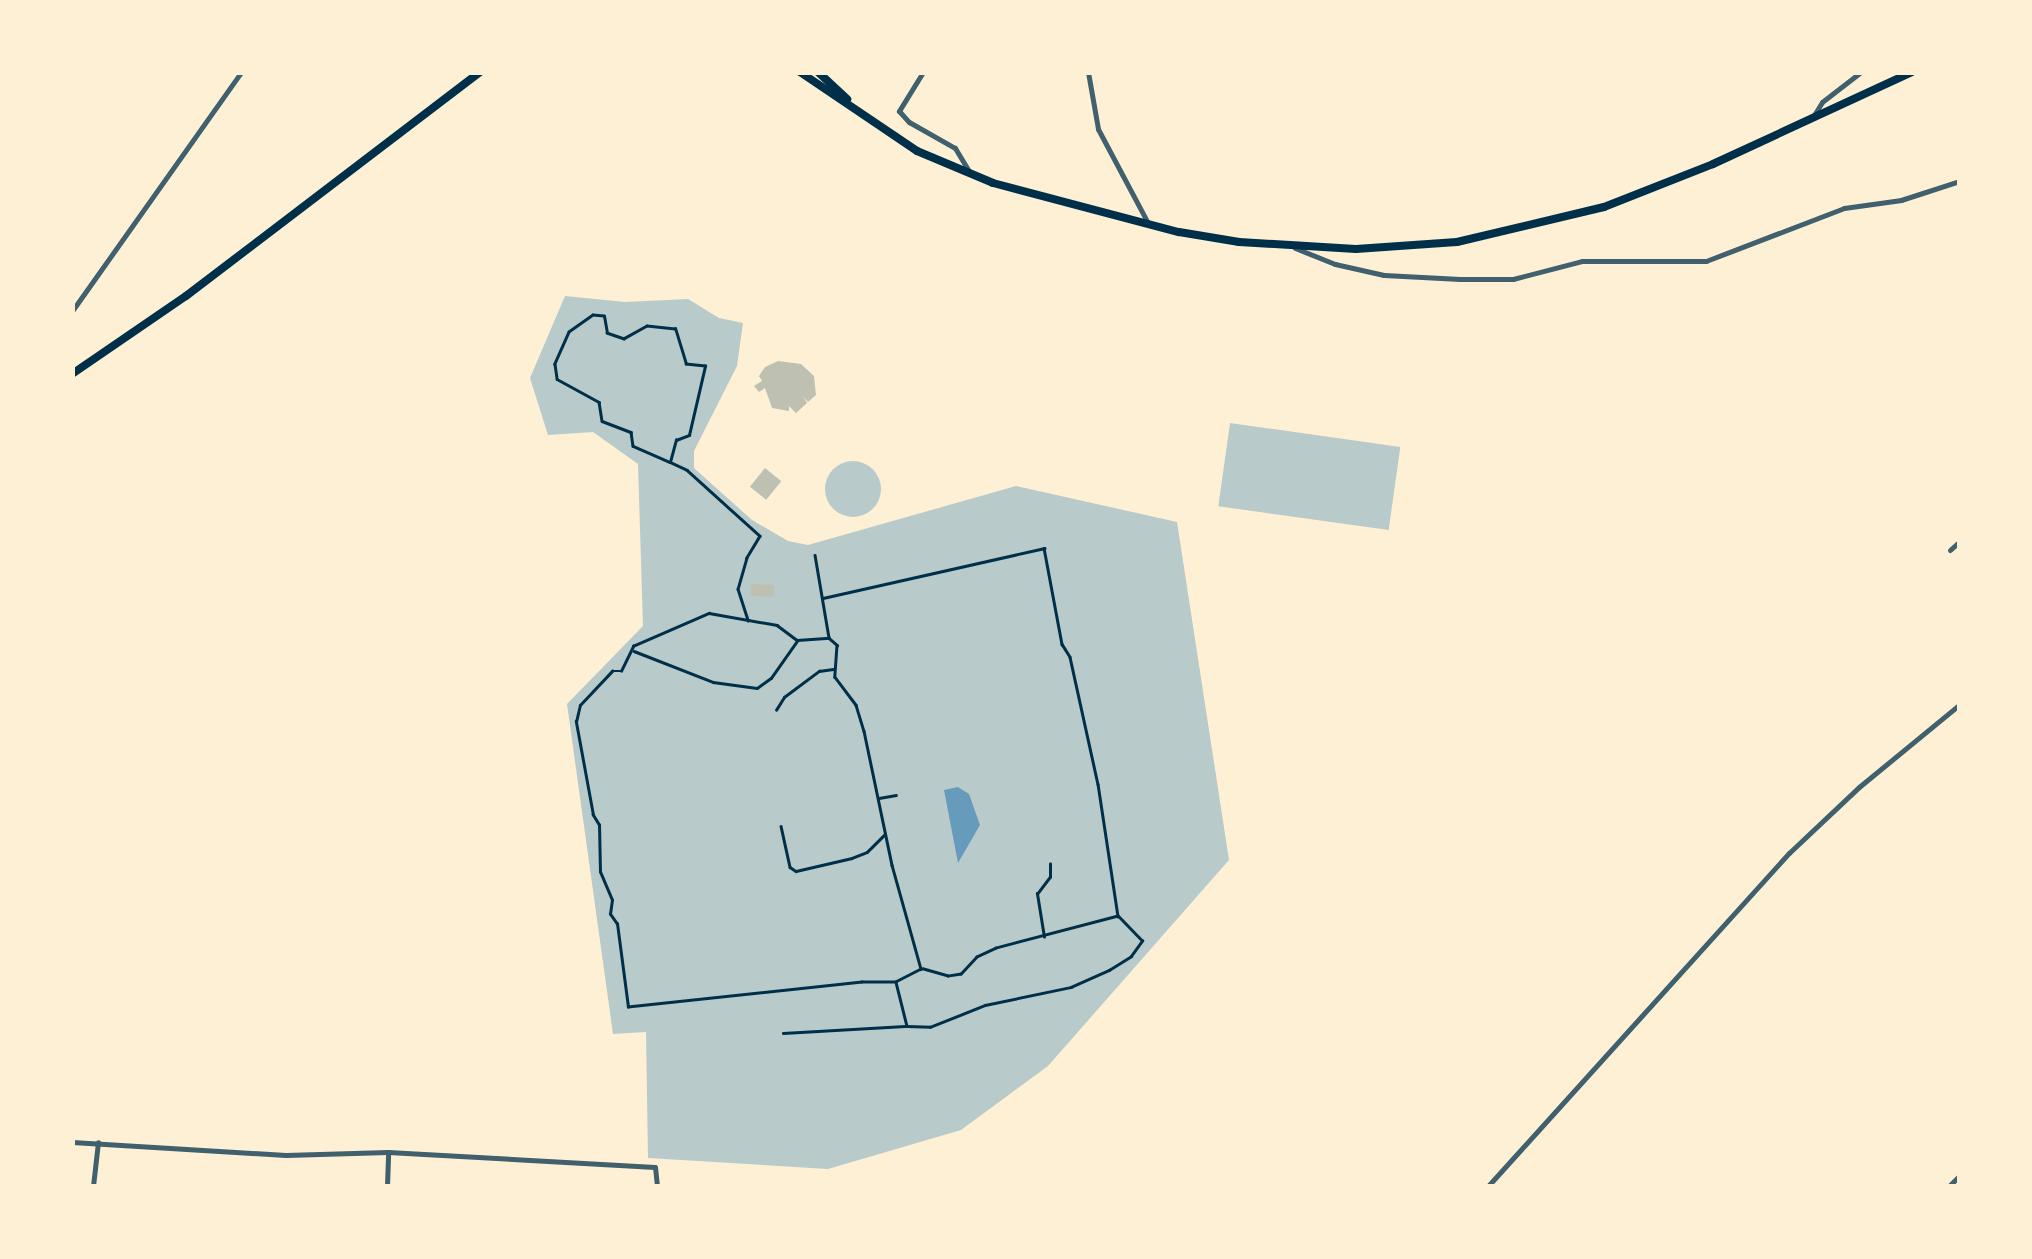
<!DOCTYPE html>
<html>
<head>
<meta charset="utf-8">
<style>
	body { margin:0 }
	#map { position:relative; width:2032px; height:1259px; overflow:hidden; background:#fdf0d5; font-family:Helvetica,sans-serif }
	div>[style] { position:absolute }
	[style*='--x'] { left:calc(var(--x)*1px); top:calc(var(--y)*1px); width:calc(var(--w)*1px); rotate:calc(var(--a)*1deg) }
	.green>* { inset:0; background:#b9caca; transform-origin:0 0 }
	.round { border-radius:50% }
	.water>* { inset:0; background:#669bbc }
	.building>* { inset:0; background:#bec0b2; transform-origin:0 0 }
	.path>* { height:2.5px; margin:-1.25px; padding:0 1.25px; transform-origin:1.25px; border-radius:1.25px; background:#003049 }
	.minor>* { height:5px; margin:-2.5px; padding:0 2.5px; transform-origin:2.5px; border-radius:2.5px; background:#3f606c }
	.tertiary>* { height:5px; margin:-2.5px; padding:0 2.5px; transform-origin:2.5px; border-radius:2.5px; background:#3f606c }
	.trunk>* { height:8px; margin:-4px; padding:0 4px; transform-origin:4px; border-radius:4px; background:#003049 }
	span { translate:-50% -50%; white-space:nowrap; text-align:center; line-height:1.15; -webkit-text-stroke:8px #fdf0d5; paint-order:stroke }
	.frame { position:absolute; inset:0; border:75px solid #fdf0d5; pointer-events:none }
</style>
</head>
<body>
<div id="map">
	<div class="green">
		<div style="clip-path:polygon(565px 296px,625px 302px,688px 299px,719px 318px,743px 323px,737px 366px,694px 451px,694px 468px,752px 520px,788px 541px,808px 545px,1016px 486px,1177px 522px,1229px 860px,1048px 1066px,961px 1130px,828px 1169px,648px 1158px,646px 1032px,613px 1034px,567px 704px,643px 626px,638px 464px,593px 432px,548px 435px,530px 378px)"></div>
		<div style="left:1230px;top:423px;width:172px;height:84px;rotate:8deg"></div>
		<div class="round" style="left:825px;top:461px;width:56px;height:56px"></div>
	</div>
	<div class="water">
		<div style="clip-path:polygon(958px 787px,969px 794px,980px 825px,958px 863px,944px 790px)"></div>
	</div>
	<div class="building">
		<div style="clip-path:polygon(778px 361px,801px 364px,814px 376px,816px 395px,808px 402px,803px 396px,807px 403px,796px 413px,789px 406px,789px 411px,772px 408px,765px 388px,759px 392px,754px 386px,762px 381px,759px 376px,765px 367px)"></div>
		<div style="left:765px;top:468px;width:21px;height:24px;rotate:39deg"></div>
		<div style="left:751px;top:584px;width:23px;height:12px;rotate:2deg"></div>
	</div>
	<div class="path">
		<div style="--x:670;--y:462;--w:23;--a:-75"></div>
		<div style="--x:676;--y:440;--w:14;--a:-21"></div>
		<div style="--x:689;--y:435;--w:71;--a:-76.9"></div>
		<div style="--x:705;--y:366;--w:19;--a:-174"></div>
		<div style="--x:686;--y:364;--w:37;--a:-107"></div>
		<div style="--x:675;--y:329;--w:28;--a:-174"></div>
		<div style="--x:647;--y:326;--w:26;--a:151"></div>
		<div style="--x:624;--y:339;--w:18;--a:-161"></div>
		<div style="--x:607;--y:333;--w:17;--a:-100"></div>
		<div style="--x:604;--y:316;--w:11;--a:-175"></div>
		<div style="--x:593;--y:315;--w:29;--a:145"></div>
		<div style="--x:569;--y:332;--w:35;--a:114"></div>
		<div style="--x:555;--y:364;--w:15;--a:82"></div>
		<div style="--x:557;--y:379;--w:48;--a:28.7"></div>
		<div style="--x:599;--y:402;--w:19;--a:81"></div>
		<div style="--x:602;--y:421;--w:31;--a:21"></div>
		<div style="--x:631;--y:432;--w:14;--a:82"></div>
		<div style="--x:633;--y:446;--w:40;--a:23.4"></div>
		<div style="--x:670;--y:462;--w:19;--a:25"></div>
		<div style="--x:687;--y:470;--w:98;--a:42.1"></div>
		<div style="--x:760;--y:536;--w:26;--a:121"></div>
		<div style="--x:747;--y:558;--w:32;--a:106"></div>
		<div style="--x:738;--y:589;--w:33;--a:72"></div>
		<div style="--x:815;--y:555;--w:84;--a:80.4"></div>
		<div style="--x:829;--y:638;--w:11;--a:41"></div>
		<div style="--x:837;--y:645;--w:32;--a:94"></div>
		<div style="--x:835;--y:677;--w:35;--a:53"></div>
		<div style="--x:856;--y:705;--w:27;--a:73"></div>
		<div style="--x:864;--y:731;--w:137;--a:78.2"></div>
		<div style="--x:892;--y:865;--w:108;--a:74.4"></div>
		<div style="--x:921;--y:969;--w:28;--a:153"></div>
		<div style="--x:896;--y:982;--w:34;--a:180"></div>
		<div style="--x:862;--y:982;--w:235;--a:173.9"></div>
		<div style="--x:628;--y:1007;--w:84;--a:-97.5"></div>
		<div style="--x:617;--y:924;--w:12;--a:-125"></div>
		<div style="--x:610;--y:914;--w:14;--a:-82"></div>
		<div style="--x:612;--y:900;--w:30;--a:-113"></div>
		<div style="--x:600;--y:872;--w:47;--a:-91.2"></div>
		<div style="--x:599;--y:825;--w:12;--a:-121"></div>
		<div style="--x:593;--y:815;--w:95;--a:-100.4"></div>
		<div style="--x:576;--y:722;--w:17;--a:-77"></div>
		<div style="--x:580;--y:705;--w:47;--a:-46.7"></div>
		<div style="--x:612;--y:671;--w:9;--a:0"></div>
		<div style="--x:621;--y:671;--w:28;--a:-64"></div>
		<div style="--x:633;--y:646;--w:83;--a:-23.5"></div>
		<div style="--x:709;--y:613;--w:69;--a:10"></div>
		<div style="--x:777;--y:625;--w:25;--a:37"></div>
		<div style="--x:797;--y:640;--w:32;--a:-4"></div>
		<div style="--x:823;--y:598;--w:227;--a:-12.7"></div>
		<div style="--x:1044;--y:548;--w:98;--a:79.4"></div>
		<div style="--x:1062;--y:644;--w:15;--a:58"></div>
		<div style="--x:1070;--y:657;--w:130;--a:77.6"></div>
		<div style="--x:1098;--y:784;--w:134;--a:81.4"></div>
		<div style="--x:634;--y:651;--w:85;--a:21.4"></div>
		<div style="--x:713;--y:682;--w:44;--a:7.8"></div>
		<div style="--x:757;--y:688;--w:17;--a:-36"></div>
		<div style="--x:771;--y:678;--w:45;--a:-54.9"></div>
		<div style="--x:776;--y:710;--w:15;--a:-58"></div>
		<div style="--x:784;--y:697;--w:44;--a:-36.6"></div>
		<div style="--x:819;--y:671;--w:14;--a:-8"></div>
		<div style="--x:879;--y:798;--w:17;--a:-10"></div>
		<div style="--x:781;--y:826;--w:42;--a:77.6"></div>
		<div style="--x:790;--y:867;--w:7;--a:34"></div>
		<div style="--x:796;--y:871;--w:57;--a:-13.1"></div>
		<div style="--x:852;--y:858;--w:16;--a:-22"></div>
		<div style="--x:867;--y:852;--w:24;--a:-45"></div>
		<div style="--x:1044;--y:937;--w:44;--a:-99.2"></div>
		<div style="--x:1037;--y:894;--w:21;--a:-53"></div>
		<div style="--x:1050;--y:877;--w:13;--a:-90"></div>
		<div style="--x:896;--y:982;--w:45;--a:76"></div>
		<div style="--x:907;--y:1026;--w:23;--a:2"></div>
		<div style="--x:930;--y:1027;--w:59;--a:-21.8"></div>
		<div style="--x:985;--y:1005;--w:88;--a:-11.8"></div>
		<div style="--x:1071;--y:987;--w:42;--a:-24.1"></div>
		<div style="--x:1109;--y:970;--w:26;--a:-32"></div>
		<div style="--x:1131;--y:956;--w:19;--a:-54"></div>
		<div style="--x:1142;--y:941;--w:35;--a:-134"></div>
		<div style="--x:1118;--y:916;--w:126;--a:165.3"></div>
		<div style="--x:996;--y:948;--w:21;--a:155"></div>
		<div style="--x:977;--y:957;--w:23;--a:133"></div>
		<div style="--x:961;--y:974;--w:13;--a:171"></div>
		<div style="--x:948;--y:976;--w:26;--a:-164"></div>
		<div style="--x:783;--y:1033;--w:122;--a:-3.3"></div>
	</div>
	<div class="minor">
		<div style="--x:923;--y:72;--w:46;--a:121.6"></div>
		<div style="--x:899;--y:111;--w:15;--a:48"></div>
		<div style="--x:909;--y:122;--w:53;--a:29.5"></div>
		<div style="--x:955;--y:148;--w:27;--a:59"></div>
		<div style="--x:1088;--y:72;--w:58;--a:80"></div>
		<div style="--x:1098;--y:129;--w:106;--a:62"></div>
		<div style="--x:1814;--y:115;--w:15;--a:-58"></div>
		<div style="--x:1822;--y:102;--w:49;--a:-37.6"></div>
		<div style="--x:1295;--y:248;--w:43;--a:21.8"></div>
		<div style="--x:1335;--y:264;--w:50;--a:12.7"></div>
		<div style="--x:1384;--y:275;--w:76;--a:3"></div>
		<div style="--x:1460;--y:279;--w:53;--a:0"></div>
		<div style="--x:1513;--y:279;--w:71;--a:-14.6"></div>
		<div style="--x:1582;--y:261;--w:124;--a:0"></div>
		<div style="--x:1706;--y:261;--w:148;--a:-21"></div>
		<div style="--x:1844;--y:208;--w:58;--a:-8"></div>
		<div style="--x:1901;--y:200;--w:62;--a:-17.9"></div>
		<div style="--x:1950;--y:550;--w:13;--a:-42"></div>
		<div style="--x:72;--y:1142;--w:214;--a:3.5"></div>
		<div style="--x:286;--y:1155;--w:102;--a:-1.7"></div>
		<div style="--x:388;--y:1152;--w:267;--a:3.2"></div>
		<div style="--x:655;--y:1167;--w:19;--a:84"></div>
		<div style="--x:93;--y:1186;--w:44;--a:-83.5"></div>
		<div style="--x:387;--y:1186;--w:34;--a:-88"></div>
		<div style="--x:1488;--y:1186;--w:449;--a:-47.9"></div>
		<div style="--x:1789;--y:853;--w:96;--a:-43.3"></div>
		<div style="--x:1859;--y:787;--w:131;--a:-39.4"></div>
		<div style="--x:1949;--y:1186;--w:16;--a:-45"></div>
	</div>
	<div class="tertiary">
		<div style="--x:72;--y:311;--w:293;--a:-54.7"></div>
	</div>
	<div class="trunk">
		<div style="--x:800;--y:72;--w:141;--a:34"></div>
		<div style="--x:917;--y:151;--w:82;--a:22.8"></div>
		<div style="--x:993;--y:183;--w:192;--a:14.8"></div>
		<div style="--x:1179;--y:232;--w:61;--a:9.5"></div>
		<div style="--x:1239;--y:242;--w:117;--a:3.4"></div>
		<div style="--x:1356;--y:249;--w:101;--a:-4"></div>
		<div style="--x:1457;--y:242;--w:151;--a:-13.4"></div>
		<div style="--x:1604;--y:207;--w:117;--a:-21.5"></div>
		<div style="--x:1713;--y:164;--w:219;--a:-24.8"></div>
		<div style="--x:818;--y:72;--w:40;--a:43"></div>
		<div style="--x:72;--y:374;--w:138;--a:-34.4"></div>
		<div style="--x:186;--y:296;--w:370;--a:-37.3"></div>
	</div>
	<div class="frame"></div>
</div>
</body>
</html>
